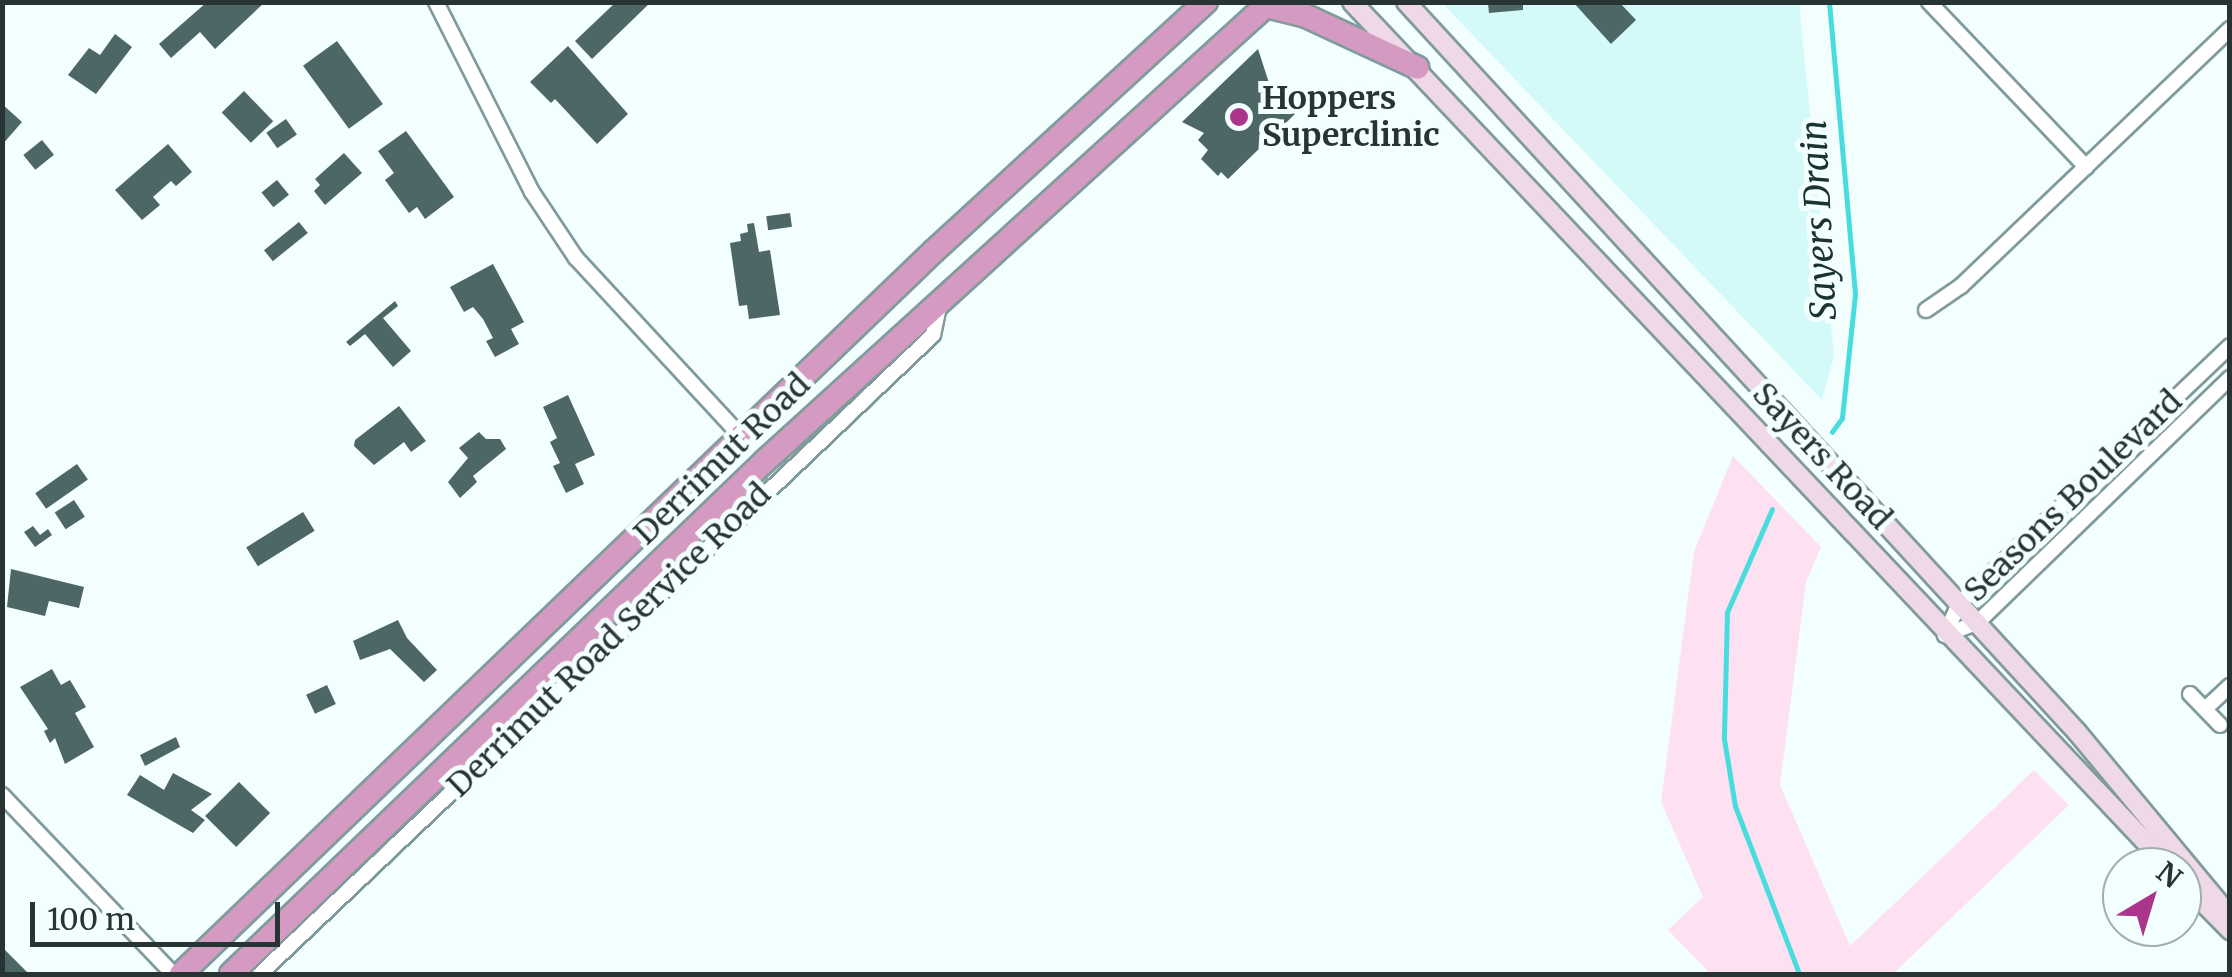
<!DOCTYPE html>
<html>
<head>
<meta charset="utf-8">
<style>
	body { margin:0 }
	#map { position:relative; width:2232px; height:977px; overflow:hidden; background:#f3fefe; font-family:Merriweather,serif }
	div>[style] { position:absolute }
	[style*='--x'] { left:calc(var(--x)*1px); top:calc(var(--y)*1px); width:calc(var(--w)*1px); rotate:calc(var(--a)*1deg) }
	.built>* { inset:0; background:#d3faf9 }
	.green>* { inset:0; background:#fde0f2 }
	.stream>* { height:5px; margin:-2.5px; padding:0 2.5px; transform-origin:2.5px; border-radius:2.5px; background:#49dcde }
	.building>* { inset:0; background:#4d6666; transform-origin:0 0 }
	.roads { filter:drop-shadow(2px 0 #809b9b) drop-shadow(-2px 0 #809b9b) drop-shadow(0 2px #809b9b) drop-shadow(0 -2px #809b9b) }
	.minor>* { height:14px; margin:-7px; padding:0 7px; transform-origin:7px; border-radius:7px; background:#fff }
	.secondary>* { height:18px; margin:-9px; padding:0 9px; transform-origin:9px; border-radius:9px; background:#efd9e8 }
	.trunk>* { height:22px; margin:-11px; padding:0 11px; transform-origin:11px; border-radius:11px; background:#d49ac2 }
	.dots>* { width:28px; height:28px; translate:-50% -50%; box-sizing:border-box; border:5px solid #f3fefe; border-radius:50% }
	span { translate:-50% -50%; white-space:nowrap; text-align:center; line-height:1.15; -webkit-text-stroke:10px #f3fefe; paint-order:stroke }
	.poi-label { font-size:32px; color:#283333; font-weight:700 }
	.left { translate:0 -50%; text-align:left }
	.street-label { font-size:32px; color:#283333 }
	.water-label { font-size:35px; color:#1a3232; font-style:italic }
	.frame { position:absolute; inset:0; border:5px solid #283333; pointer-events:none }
	.north { position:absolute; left:2102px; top:847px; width:100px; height:100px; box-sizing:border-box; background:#f3fefe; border:2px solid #a2adad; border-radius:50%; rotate:38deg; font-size:28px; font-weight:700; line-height:40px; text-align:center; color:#283333 }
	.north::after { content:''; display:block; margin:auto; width:35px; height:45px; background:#ab358d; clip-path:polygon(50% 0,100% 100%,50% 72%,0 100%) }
	.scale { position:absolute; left:30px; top:902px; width:250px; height:45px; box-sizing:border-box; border:5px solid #283333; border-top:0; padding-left:12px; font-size:30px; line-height:35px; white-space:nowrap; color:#283333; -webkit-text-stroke:8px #f3fefe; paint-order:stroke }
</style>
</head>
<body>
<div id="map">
	<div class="built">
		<div style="clip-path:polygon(1442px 3px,1799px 3px,1834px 355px,1822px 400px)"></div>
	</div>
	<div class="green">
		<div style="clip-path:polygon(1733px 456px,1821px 547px,1806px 582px,1780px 785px,1850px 946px,2034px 770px,2069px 805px,1893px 974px,1711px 974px,1668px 930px,1703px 897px,1661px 802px,1694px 552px)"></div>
	</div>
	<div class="stream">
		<div style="--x:1829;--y:2;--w:293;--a:84.9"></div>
		<div style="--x:1855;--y:294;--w:125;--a:96"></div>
		<div style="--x:1842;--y:418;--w:17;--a:126"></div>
		<div style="--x:1772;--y:509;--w:112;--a:113.6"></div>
		<div style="--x:1727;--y:612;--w:127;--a:91.4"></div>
		<div style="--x:1724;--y:739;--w:68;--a:80.7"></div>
		<div style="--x:1735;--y:806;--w:180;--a:69.1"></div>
	</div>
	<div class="building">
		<div style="clip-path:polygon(207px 2px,265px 2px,215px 49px,200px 32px,171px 58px,159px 44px)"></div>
		<div style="clip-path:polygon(616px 2px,651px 2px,592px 59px,575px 41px)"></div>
		<div style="clip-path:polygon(1573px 2px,1619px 2px,1636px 20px,1611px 44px)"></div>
		<div style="clip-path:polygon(1488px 3px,1523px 3px,1523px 10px,1489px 13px)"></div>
		<div style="clip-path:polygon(115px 34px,132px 47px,96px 94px,68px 75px,89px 48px,100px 55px)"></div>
		<div style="left:337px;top:41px;width:78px;height:42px;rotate:54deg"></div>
		<div style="clip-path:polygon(568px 46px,628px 114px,597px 144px,555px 99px,551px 103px,530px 82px)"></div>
		<div style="clip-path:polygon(1258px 49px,1270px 86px,1296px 113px,1228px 179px,1221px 172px,1218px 176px,1201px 159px,1208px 150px,1198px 140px,1204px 133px,1182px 122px)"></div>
		<div style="left:244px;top:91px;width:42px;height:31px;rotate:46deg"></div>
		<div style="clip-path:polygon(2px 104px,22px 122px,2px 145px)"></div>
		<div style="left:286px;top:119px;width:19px;height:24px;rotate:55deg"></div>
		<div style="clip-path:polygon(406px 131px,454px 197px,425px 219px,417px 207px,409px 213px,385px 180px,394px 173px,378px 151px)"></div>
		<div style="left:42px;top:140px;width:19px;height:24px;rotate:51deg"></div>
		<div style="clip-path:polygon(168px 144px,192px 172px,176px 186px,171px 181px,153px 197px,160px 205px,142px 220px,115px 190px)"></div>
		<div style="clip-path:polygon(344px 153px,362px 173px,325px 205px,314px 191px,320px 185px,315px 179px)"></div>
		<div style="left:277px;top:180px;width:19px;height:20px;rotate:51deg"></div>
		<div style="left:790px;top:213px;width:14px;height:24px;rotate:82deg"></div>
		<div style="left:299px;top:222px;width:14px;height:45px;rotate:51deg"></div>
		<div style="clip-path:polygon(754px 223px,759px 252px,770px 250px,780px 315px,749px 319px,747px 305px,739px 306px,730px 243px,741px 241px,740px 234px,748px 232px,747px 224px)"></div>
		<div style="clip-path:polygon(493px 264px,524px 322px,511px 329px,519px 344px,495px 357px,486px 341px,493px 338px,483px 319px,473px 307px,464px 312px,450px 287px)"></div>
		<div style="clip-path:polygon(395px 301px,398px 306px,383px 318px,411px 351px,393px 367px,365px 334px,350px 346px,346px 342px)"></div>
		<div style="clip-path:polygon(568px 395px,595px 455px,575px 464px,584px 484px,566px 493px,553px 466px,560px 463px,550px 442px,557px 438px,543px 407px)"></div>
		<div style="clip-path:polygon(399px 406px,426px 441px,411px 452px,404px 442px,374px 465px,354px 446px,355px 440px)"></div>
		<div style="clip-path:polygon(479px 432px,486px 439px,500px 439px,506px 449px,473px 476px,477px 482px,460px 498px,448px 482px,468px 458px,459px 448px)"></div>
		<div style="left:77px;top:464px;width:19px;height:51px;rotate:55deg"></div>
		<div style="left:74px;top:500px;width:20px;height:23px;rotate:57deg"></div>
		<div style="left:303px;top:512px;width:22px;height:67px;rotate:58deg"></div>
		<div style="clip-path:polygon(33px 526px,40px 535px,48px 529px,52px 535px,35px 547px,24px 532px)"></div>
		<div style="clip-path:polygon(11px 569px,84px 587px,79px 608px,49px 601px,45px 616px,7px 607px)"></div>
		<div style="clip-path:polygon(398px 620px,407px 638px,437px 670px,424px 682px,390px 649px,360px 660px,353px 641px)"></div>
		<div style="clip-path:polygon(52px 669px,61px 685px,70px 680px,86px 707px,75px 713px,94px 747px,65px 764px,55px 738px,50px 743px,44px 731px,48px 729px,20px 687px)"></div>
		<div style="left:327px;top:685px;width:21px;height:23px;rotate:65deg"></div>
		<div style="clip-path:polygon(176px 737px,180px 747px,145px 766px,140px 755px)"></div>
		<div style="clip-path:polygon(173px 773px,212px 794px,191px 810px,205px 820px,193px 833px,127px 795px,140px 775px,164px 790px)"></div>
		<div style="left:239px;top:782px;width:44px;height:48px;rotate:45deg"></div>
		<div style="clip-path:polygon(2px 947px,29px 974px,2px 974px)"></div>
	</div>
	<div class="roads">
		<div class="minor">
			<div style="--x:436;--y:2;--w:213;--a:63.2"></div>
			<div style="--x:532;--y:192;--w:79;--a:56.3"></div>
			<div style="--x:576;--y:258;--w:243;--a:47.2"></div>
			<div style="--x:1929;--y:2;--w:228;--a:46.4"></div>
			<div style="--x:1926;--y:310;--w:42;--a:-34.4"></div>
			<div style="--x:1961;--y:286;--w:372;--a:-43.7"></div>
			<div style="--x:1945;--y:635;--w:34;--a:-66"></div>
			<div style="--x:1959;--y:604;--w:374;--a:-43.6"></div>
			<div style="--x:1945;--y:635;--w:34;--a:-21"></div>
			<div style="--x:1977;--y:623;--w:352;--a:-44.1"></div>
			<div style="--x:2190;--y:694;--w:43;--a:45.9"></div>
			<div style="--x:2205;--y:709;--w:34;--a:-43"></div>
			<div style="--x:2;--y:795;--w:248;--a:46.3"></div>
			<div style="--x:260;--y:974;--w:928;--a:-43.52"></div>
			<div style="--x:933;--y:335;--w:29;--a:-78"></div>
		</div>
		<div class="secondary">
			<div style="--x:1352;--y:2;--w:1190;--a:46.63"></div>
			<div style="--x:1406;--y:2;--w:992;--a:47.41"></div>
			<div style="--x:2077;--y:732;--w:239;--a:50.3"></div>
			<div style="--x:2182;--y:881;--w:69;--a:45.6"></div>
		</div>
		<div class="trunk">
			<div style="--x:1266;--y:6;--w:41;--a:14"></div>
			<div style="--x:1306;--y:16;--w:123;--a:24.9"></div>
			<div style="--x:181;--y:974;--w:1044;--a:-43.84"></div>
			<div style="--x:934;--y:251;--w:369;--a:-42.5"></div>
			<div style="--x:231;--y:974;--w:740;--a:-43.85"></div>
			<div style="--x:765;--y:461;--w:682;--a:-42.27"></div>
		</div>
	</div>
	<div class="dots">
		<div style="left:1239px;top:117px;background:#ab358d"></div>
	</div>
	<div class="poi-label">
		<span class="left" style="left:1262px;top:117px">Hoppers<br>Superclinic</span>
	</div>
	<div class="street-label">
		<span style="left:1822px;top:456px;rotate:47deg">Sayers Road</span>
		<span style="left:722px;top:459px;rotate:-44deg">Derrimut Road</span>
		<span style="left:2073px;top:496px;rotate:-44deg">Seasons Boulevard</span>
		<span style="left:609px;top:640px;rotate:-44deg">Derrimut Road Service Road</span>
	</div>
	<div class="water-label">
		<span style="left:1819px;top:220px;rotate:-93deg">Sayers Drain</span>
	</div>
	<div class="frame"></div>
	<div class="north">N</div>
	<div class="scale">100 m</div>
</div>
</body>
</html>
